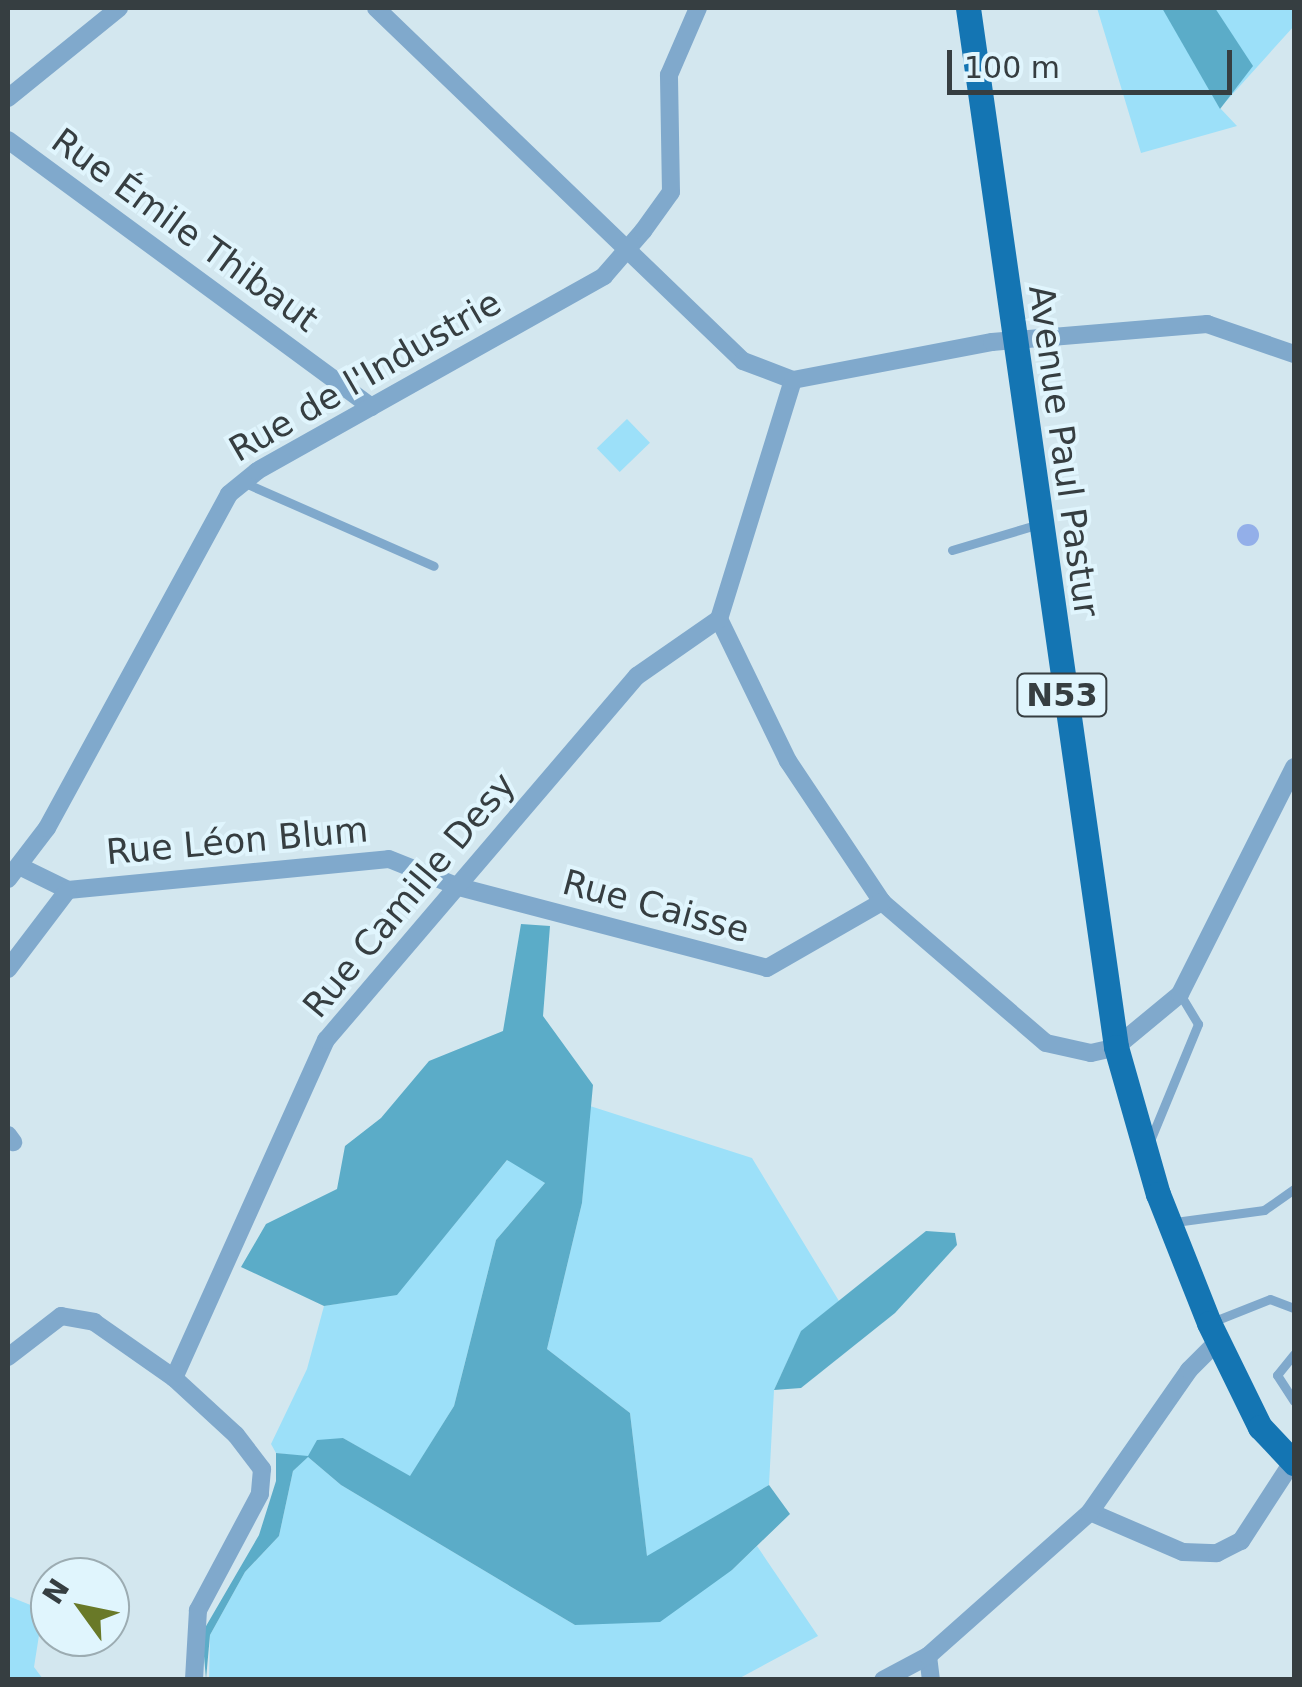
<!DOCTYPE html>
<html>
<head>
<meta charset="utf-8">
<style>
	body { margin:0 }
	#map { position:relative; width:1302px; height:1687px; overflow:hidden; background:#d3e7ef; font-family:"DejaVu Sans",sans-serif }
	div>[style] { position:absolute }
	[style*='--x'] { left:calc(var(--x)*1px); top:calc(var(--y)*1px); width:calc(var(--w)*1px); rotate:calc(var(--a)*1deg) }
	.green>* { inset:0; background:#9ce0f9; transform-origin:0 0 }
	.forest>* { inset:0; background:#5bacc8 }
	.water>* { inset:0; background:#93afe9 }
	.round { border-radius:50% }
	.lane>* { height:9px; margin:-4.5px; padding:0 4.5px; transform-origin:4.5px; border-radius:4.5px; background:#80a9cc }
	.street>* { height:18px; margin:-9px; padding:0 9px; transform-origin:9px; border-radius:9px; background:#80a9cc }
	.primary>* { height:25px; margin:-12.5px; padding:0 12.5px; transform-origin:12.5px; border-radius:12.5px; background:#1475b3 }
	span { translate:-50% -50%; white-space:nowrap; text-align:center; line-height:1.15; -webkit-text-stroke:8px #e0f5fd; paint-order:stroke }
	.shield-label span { padding:2px 8px; background:#e0f5fd; border:2px solid; border-radius:8px; -webkit-text-stroke-width:0 }
	.shield-label { font-size:32px; color:#363e41; font-weight:700 }
	.street-label { font-size:35px; color:#363e41 }
	.frame { position:absolute; inset:0; border:10px solid #363e41; pointer-events:none }
	.north { position:absolute; left:30px; top:1557px; width:100px; height:100px; box-sizing:border-box; background:#e0f5fd; border:2px solid #9cacb2; border-radius:50%; rotate:303deg; font-size:28px; font-weight:700; line-height:40px; text-align:center; color:#363e41 }
	.north::after { content:''; display:block; margin:auto; width:35px; height:45px; background:#697928; clip-path:polygon(50% 0,100% 100%,50% 72%,0 100%) }
	.scale { position:absolute; left:947px; top:50px; width:285px; height:45px; box-sizing:border-box; border:5px solid #363e41; border-top:0; padding-left:12px; font-size:30px; line-height:35px; white-space:nowrap; color:#363e41; -webkit-text-stroke:8px #e0f5fd; paint-order:stroke }
</style>
</head>
<body>
<div id="map">
	<div class="green">
		<div style="clip-path:polygon(1097px 8px,1294px 8px,1294px 26px,1220px 108px,1237px 126px,1141px 153px)"></div>
		<div style="left:627px;top:419px;width:33px;height:42px;rotate:46deg"></div>
		<div style="clip-path:polygon(590px 1106px,752px 1158px,839px 1301px,801px 1332px,774px 1390px,769px 1485px,647px 1557px,630px 1413px,547px 1349px,582px 1203px)"></div>
		<div style="clip-path:polygon(508px 1159px,545px 1183px,496px 1240px,454px 1406px,410px 1477px,343px 1438px,308px 1457px,341px 1485px,575px 1625px,732px 1570px,757px 1546px,818px 1636px,738px 1679px,209px 1680px,210px 1635px,245px 1572px,279px 1536px,293px 1471px,307px 1457px,276px 1453px,271px 1444px,307px 1369px,324px 1306px,397px 1294px)"></div>
		<div style="clip-path:polygon(8px 1596px,43px 1610px,34px 1667px,43px 1679px,8px 1679px)"></div>
	</div>
	<div class="forest">
		<div style="clip-path:polygon(1162px 8px,1215px 8px,1253px 66px,1220px 109px)"></div>
		<div style="clip-path:polygon(521px 924px,550px 926px,543px 1016px,593px 1085px,582px 1203px,547px 1349px,630px 1413px,647px 1556px,769px 1485px,790px 1514px,732px 1570px,660px 1622px,575px 1625px,341px 1485px,308px 1457px,293px 1471px,279px 1536px,245px 1572px,210px 1635px,206px 1679px,202px 1633px,259px 1535px,276px 1481px,276px 1453px,308px 1456px,317px 1440px,343px 1438px,410px 1476px,454px 1406px,496px 1240px,545px 1183px,507px 1160px,397px 1295px,324px 1306px,241px 1267px,266px 1224px,337px 1189px,345px 1146px,381px 1118px,429px 1061px,503px 1031px)"></div>
		<div style="clip-path:polygon(926px 1231px,955px 1233px,957px 1245px,895px 1313px,801px 1388px,774px 1390px,801px 1331px)"></div>
	</div>
	<div class="water">
		<div class="round" style="left:1237px;top:524px;width:22px;height:22px"></div>
	</div>
	<div class="lane">
		<div style="--x:245;--y:483;--w:206;--a:23.7"></div>
		<div style="--x:952;--y:550;--w:91;--a:-16.6"></div>
		<div style="--x:1149;--y:1143;--w:129;--a:-67.6"></div>
		<div style="--x:1198;--y:1024;--w:35;--a:-121"></div>
		<div style="--x:1175;--y:1222;--w:90;--a:-7.7"></div>
		<div style="--x:1264;--y:1210;--w:37;--a:-35"></div>
		<div style="--x:1212;--y:1322;--w:62;--a:-21.6"></div>
		<div style="--x:1270;--y:1299;--w:26;--a:21"></div>
		<div style="--x:1294;--y:1354;--w:27;--a:129"></div>
		<div style="--x:1277;--y:1375;--w:31;--a:57"></div>
	</div>
	<div class="street">
		<div style="--x:376;--y:8;--w:509;--a:43.89"></div>
		<div style="--x:743;--y:361;--w:53;--a:20.8"></div>
		<div style="--x:8;--y:98;--w:143;--a:-39"></div>
		<div style="--x:8;--y:140;--w:451;--a:36.3"></div>
		<div style="--x:793;--y:380;--w:250;--a:107.2"></div>
		<div style="--x:719;--y:619;--w:158;--a:64.1"></div>
		<div style="--x:788;--y:761;--w:169;--a:56.3"></div>
		<div style="--x:882;--y:902;--w:216;--a:40.7"></div>
		<div style="--x:1046;--y:1043;--w:46;--a:12.5"></div>
		<div style="--x:1091;--y:1053;--w:26;--a:-13"></div>
		<div style="--x:1116;--y:1047;--w:83;--a:-39.6"></div>
		<div style="--x:1180;--y:994;--w:254;--a:-63.3"></div>
		<div style="--x:793;--y:380;--w:203;--a:-10.8"></div>
		<div style="--x:992;--y:342;--w:216;--a:-4.8"></div>
		<div style="--x:1207;--y:324;--w:92;--a:19"></div>
		<div style="--x:21;--y:867;--w:52;--a:26.1"></div>
		<div style="--x:68;--y:890;--w:322;--a:-5.5"></div>
		<div style="--x:389;--y:859;--w:75;--a:21.8"></div>
		<div style="--x:459;--y:887;--w:318;--a:14.7"></div>
		<div style="--x:767;--y:968;--w:133;--a:-29.9"></div>
		<div style="--x:8;--y:879;--w:64;--a:-52.6"></div>
		<div style="--x:47;--y:828;--w:380;--a:-61.4"></div>
		<div style="--x:229;--y:494;--w:36;--a:-39"></div>
		<div style="--x:257;--y:471;--w:398;--a:-29.3"></div>
		<div style="--x:604;--y:276;--w:60;--a:-49.1"></div>
		<div style="--x:643;--y:231;--w:48;--a:-54.3"></div>
		<div style="--x:671;--y:192;--w:117;--a:-91"></div>
		<div style="--x:669;--y:75;--w:73;--a:-66.6"></div>
		<div style="--x:8;--y:969;--w:99;--a:-52.8"></div>
		<div style="--x:8;--y:1135;--w:9;--a:54"></div>
		<div style="--x:8;--y:1357;--w:67;--a:-37.7"></div>
		<div style="--x:61;--y:1316;--w:34;--a:10"></div>
		<div style="--x:94;--y:1322;--w:98;--a:35"></div>
		<div style="--x:174;--y:1378;--w:84;--a:42.6"></div>
		<div style="--x:236;--y:1435;--w:43;--a:52.6"></div>
		<div style="--x:262;--y:1469;--w:25;--a:95"></div>
		<div style="--x:260;--y:1494;--w:132;--a:118.1"></div>
		<div style="--x:198;--y:1610;--w:70;--a:93.3"></div>
		<div style="--x:174;--y:1378;--w:371;--a:-65.8"></div>
		<div style="--x:326;--y:1040;--w:479;--a:-49.5"></div>
		<div style="--x:637;--y:676;--w:100;--a:-34.8"></div>
		<div style="--x:1090;--y:1512;--w:101;--a:23.3"></div>
		<div style="--x:1183;--y:1552;--w:34;--a:2"></div>
		<div style="--x:1217;--y:1553;--w:27;--a:-27"></div>
		<div style="--x:1241;--y:1541;--w:95;--a:-57"></div>
		<div style="--x:928;--y:1656;--w:24;--a:83"></div>
		<div style="--x:883;--y:1680;--w:51;--a:-28.1"></div>
		<div style="--x:928;--y:1656;--w:217;--a:-41.6"></div>
		<div style="--x:1090;--y:1512;--w:173;--a:-55.1"></div>
		<div style="--x:1189;--y:1370;--w:41;--a:-45"></div>
	</div>
	<div class="primary">
		<div style="--x:968;--y:8;--w:1049;--a:81.89"></div>
		<div style="--x:1116;--y:1047;--w:153;--a:74.1"></div>
		<div style="--x:1158;--y:1194;--w:139;--a:68.4"></div>
		<div style="--x:1209;--y:1323;--w:116;--a:63.9"></div>
		<div style="--x:1260;--y:1427;--w:50;--a:46.6"></div>
	</div>
	<div class="shield-label">
		<span style="left:1062px;top:695px">N53</span>
	</div>
	<div class="street-label">
		<span style="left:185px;top:230px;rotate:36deg">Rue Émile Thibaut</span>
		<span style="left:365px;top:376px;rotate:-30deg">Rue de l'Industrie</span>
		<span style="left:1064px;top:451px;rotate:82deg">Avenue Paul Pastur</span>
		<span style="left:237px;top:841px;rotate:-5deg">Rue Léon Blum</span>
		<span style="left:409px;top:895px;rotate:-50deg">Rue Camille Desy</span>
		<span style="left:656px;top:906px;rotate:15deg">Rue Caisse</span>
	</div>
	<div class="frame"></div>
	<div class="north">N</div>
	<div class="scale">100 m</div>
</div>
</body>
</html>
